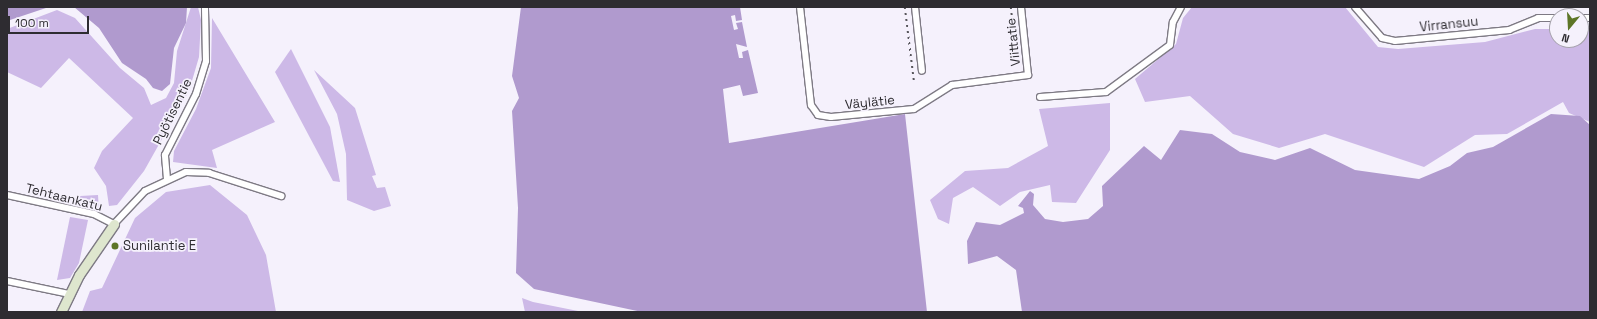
<!DOCTYPE html>
<html>
<head>
<meta charset="utf-8">
<style>
	body { margin:0 }
	#map { position:relative; width:1597px; height:319px; overflow:hidden; background:#f5f1fc; font-family:"Space Grotesk",sans-serif }
	div>[style] { position:absolute }
	[style*='--x'] { left:calc(var(--x)*1px); top:calc(var(--y)*1px); width:calc(var(--w)*1px); rotate:calc(var(--a)*1deg) }
	.green>* { inset:0; background:#cdb9e7 }
	.water>* { inset:0; background:#b09ace }
	.roads { filter:drop-shadow(1px 0 #7e7a84) drop-shadow(-1px 0 #7e7a84) drop-shadow(0 1px #7e7a84) drop-shadow(0 -1px #7e7a84) }
	.street>* { height:6px; margin:-3px; padding:0 3px; transform-origin:3px; border-radius:3px; background:#fff }
	.secondary>* { height:9px; margin:-4.5px; padding:0 4.5px; transform-origin:4.5px; border-radius:4.5px; background:#dee6ce }
	.rail>* { height:1.5px; margin-top:-0.75px; transform-origin:0; background:repeating-linear-gradient(90deg,#58565c 0 2px,transparent 0 6px) }
	.dots>* { width:11px; height:11px; translate:-50% -50%; box-sizing:border-box; border:2px solid #f5f1fc; border-radius:50% }
	span { translate:-50% -50%; white-space:nowrap; text-align:center; line-height:1.15; -webkit-text-stroke:3.5px #f5f1fc; paint-order:stroke }
	.street-label { font-size:13px; color:#2e2c31 }
	.poi-label { font-size:13px; color:#2e2c31 }
	.left { translate:0 -50%; text-align:left }
	.frame { position:absolute; inset:0; border:8px solid #2e2c31; pointer-events:none }
	.north { position:absolute; left:1549px; top:8px; width:40px; height:40px; box-sizing:border-box; background:#f5f1fc; border:1px solid #a5a2ab; border-radius:50%; rotate:198deg; font-size:11px; font-weight:700; line-height:16px; text-align:center; color:#2e2c31 }
	.north::after { content:''; display:block; margin:auto; width:14px; height:18px; background:#5d7527; clip-path:polygon(50% 0,100% 100%,50% 72%,0 100%) }
	.scale { position:absolute; left:8px; top:16px; width:81px; height:18px; box-sizing:border-box; border:2px solid #2e2c31; border-top:0; padding-left:5px; font-size:12px; line-height:14px; white-space:nowrap; color:#2e2c31; -webkit-text-stroke:3px #f5f1fc; paint-order:stroke }
</style>
</head>
<body>
<div id="map">
	<div class="green">
		<div style="clip-path:polygon(191px 7px,198px 7px,201px 20px,199px 57px,189px 91px,144px 171px,117px 205px,109px 206px,106px 186px,94px 168px,102px 151px,133px 118px,69px 58px,41px 88px,7px 72px,7px 29px,57px 10px,75px 18px,120px 68px,144px 88px,151px 105px,166px 98px,174px 83px,177px 51px)"></div>
		<div style="clip-path:polygon(1192px 7px,1345px 7px,1378px 47px,1398px 49px,1485px 42px,1535px 29px,1557px 29px,1557px 40px,1581px 40px,1581px 30px,1590px 30px,1590px 122px,1569px 113px,1563px 102px,1507px 134px,1475px 135px,1424px 167px,1325px 134px,1279px 148px,1233px 134px,1190px 96px,1145px 102px,1135px 79px,1176px 44px,1183px 18px)"></div>
		<div style="clip-path:polygon(212px 18px,275px 122px,212px 150px,217px 168px,173px 162px,174px 151px,196px 109px,211px 68px)"></div>
		<div style="clip-path:polygon(291px 49px,330px 127px,340px 182px,333px 181px,275px 72px)"></div>
		<div style="clip-path:polygon(314px 70px,355px 108px,376px 175px,372px 176px,377px 188px,385px 187px,391px 206px,374px 211px,347px 200px,346px 154px,337px 114px)"></div>
		<div style="clip-path:polygon(1110px 103px,1110px 150px,1076px 203px,1052px 202px,1050px 185px,1020px 192px,1000px 206px,973px 187px,953px 198px,949px 224px,938px 219px,930px 200px,965px 171px,1008px 168px,1048px 146px,1039px 109px)"></div>
		<div style="clip-path:polygon(210px 185px,247px 215px,266px 255px,276px 312px,82px 312px,90px 291px,102px 288px,135px 218px,166px 192px)"></div>
		<div style="clip-path:polygon(98px 195px,99px 211px,76px 206px,80px 196px)"></div>
		<div style="clip-path:polygon(70px 217px,88px 220px,79px 263px,70px 278px,57px 280px)"></div>
		<div style="clip-path:polygon(522px 298px,533px 302px,583px 312px,525px 312px)"></div>
	</div>
	<div class="water">
		<div style="clip-path:polygon(7px 7px,49px 7px,7px 21px)"></div>
		<div style="clip-path:polygon(74px 7px,187px 7px,186px 23px,174px 48px,170px 84px,162px 91px,153px 88px,146px 79px,122px 63px,99px 28px)"></div>
		<div style="clip-path:polygon(521px 7px,740px 7px,742px 20px,736px 21px,735px 15px,731px 16px,734px 30px,738px 29px,736px 23px,742px 22px,747px 47px,736px 44px,739px 58px,743px 58px,742px 52px,748px 50px,758px 93px,743px 96px,740px 85px,723px 89px,729px 143px,905px 114px,927px 312px,642px 312px,534px 289px,516px 273px,518px 208px,512px 111px,519px 98px,512px 76px)"></div>
		<div style="clip-path:polygon(1551px 114px,1580px 116px,1590px 125px,1590px 312px,1022px 312px,1016px 270px,997px 256px,968px 264px,967px 241px,976px 222px,1000px 225px,1024px 213px,1023px 208px,1018px 206px,1030px 191px,1034px 194px,1033px 205px,1045px 219px,1063px 222px,1088px 219px,1103px 206px,1102px 186px,1144px 146px,1161px 160px,1180px 130px,1212px 134px,1240px 152px,1275px 160px,1310px 148px,1355px 170px,1419px 179px,1450px 166px,1467px 153px,1493px 147px)"></div>
	</div>
	<div class="roads">
		<div class="street">
			<div style="--x:800;--y:7;--w:99;--a:83.6"></div>
			<div style="--x:811;--y:105;--w:12;--a:55"></div>
			<div style="--x:818;--y:115;--w:13;--a:9"></div>
			<div style="--x:831;--y:117;--w:83;--a:-5.5"></div>
			<div style="--x:914;--y:109;--w:45;--a:-32.3"></div>
			<div style="--x:952;--y:85;--w:77;--a:-7.5"></div>
			<div style="--x:1028;--y:75;--w:68;--a:-95.9"></div>
			<div style="--x:915;--y:7;--w:64;--a:83.8"></div>
			<div style="--x:1355;--y:7;--w:41;--a:48.9"></div>
			<div style="--x:1382;--y:38;--w:13;--a:13"></div>
			<div style="--x:1395;--y:41;--w:115;--a:-5.5"></div>
			<div style="--x:1509;--y:30;--w:31;--a:-22"></div>
			<div style="--x:1538;--y:18;--w:19;--a:0"></div>
			<div style="--x:1581;--y:18;--w:9;--a:0"></div>
			<div style="--x:1040;--y:97;--w:66;--a:-4.3"></div>
			<div style="--x:1106;--y:92;--w:79;--a:-36.3"></div>
			<div style="--x:1170;--y:45;--w:23;--a:-83"></div>
			<div style="--x:1173;--y:22;--w:17;--a:-62"></div>
			<div style="--x:167;--y:179;--w:24;--a:-95"></div>
			<div style="--x:165;--y:155;--w:68;--a:-63.1"></div>
			<div style="--x:196;--y:94;--w:34;--a:-73"></div>
			<div style="--x:206;--y:61;--w:54;--a:-91.1"></div>
			<div style="--x:7;--y:195;--w:89;--a:12.3"></div>
			<div style="--x:94;--y:214;--w:22;--a:27"></div>
			<div style="--x:114;--y:224;--w:45;--a:-46.8"></div>
			<div style="--x:145;--y:191;--w:45;--a:-24.9"></div>
			<div style="--x:186;--y:172;--w:23;--a:2"></div>
			<div style="--x:209;--y:173;--w:76;--a:17.7"></div>
			<div style="--x:7;--y:281;--w:63;--a:11.8"></div>
		</div>
		<div class="secondary">
			<div style="--x:61;--y:312;--w:41;--a:-64.1"></div>
			<div style="--x:79;--y:275;--w:62;--a:-55.5"></div>
		</div>
	</div>
	<div class="rail">
		<div style="--x:905;--y:7;--w:74;--a:83"></div>
		<div style="--x:1011;--y:7;--w:53;--a:83.5"></div>
	</div>
	<div class="dots">
		<div style="left:115px;top:246px;background:#5d7527"></div>
	</div>
	<div class="street-label">
		<span style="left:1449px;top:25px;rotate:-6deg">Virransuu</span>
		<span style="left:1014px;top:42px;rotate:-96deg">Viittatie</span>
		<span style="left:870px;top:103px;rotate:-6deg">Väylätie</span>
		<span style="left:173px;top:112px;rotate:-64deg">Pyötisentie</span>
		<span style="left:64px;top:198px;rotate:14deg">Tehtaankatu</span>
	</div>
	<div class="poi-label">
		<span class="left" style="left:123px;top:246px">Sunilantie E</span>
	</div>
	<div class="frame"></div>
	<div class="north">N</div>
	<div class="scale">100 m</div>
</div>
</body>
</html>
